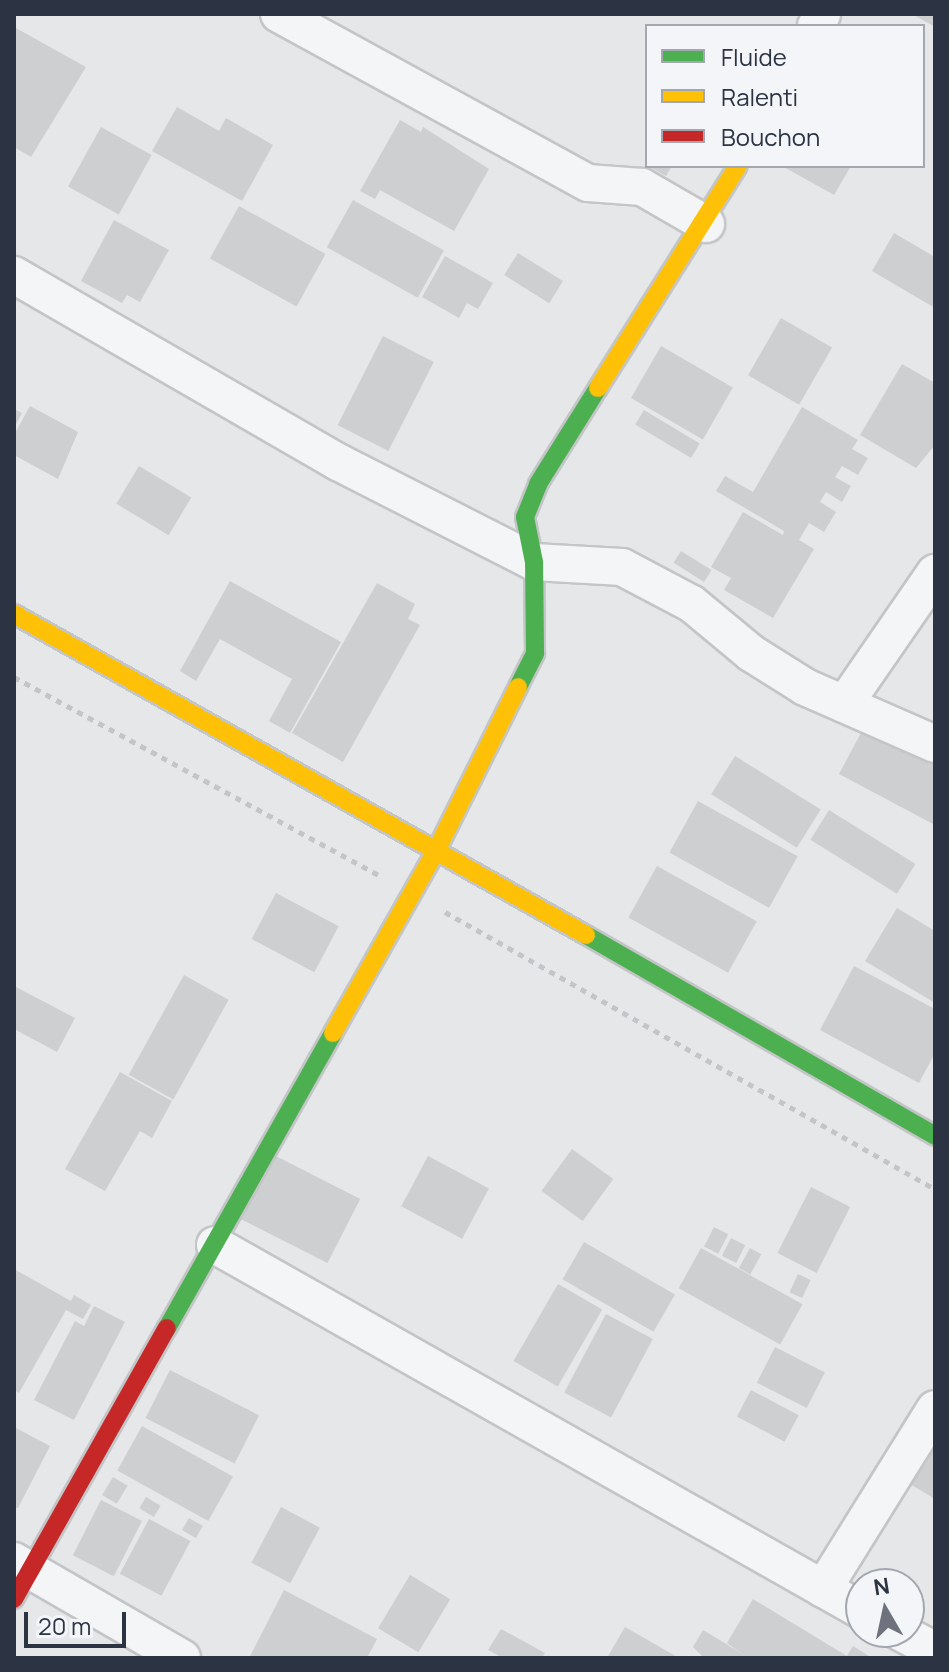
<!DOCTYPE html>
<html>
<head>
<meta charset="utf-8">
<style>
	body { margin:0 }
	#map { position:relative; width:949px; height:1672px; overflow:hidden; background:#e5e7e9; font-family:Manrope,sans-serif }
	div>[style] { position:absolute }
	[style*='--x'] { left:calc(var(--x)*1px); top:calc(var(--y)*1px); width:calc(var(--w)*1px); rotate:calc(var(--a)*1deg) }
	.building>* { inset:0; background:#cdcfd1; transform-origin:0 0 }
	.path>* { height:5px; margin-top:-2.5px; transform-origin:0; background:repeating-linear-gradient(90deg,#c4c5c9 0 6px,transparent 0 12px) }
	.roads { filter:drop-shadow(2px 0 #c3c5c7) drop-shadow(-2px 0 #c3c5c7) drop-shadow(0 2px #c3c5c7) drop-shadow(0 -2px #c3c5c7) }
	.street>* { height:36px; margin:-18px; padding:0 18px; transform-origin:18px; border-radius:18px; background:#f4f5f6 }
	.fast>* { height:18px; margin:-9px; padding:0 9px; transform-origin:9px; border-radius:9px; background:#4caf50 }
	.slow>* { height:18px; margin:-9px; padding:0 9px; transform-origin:9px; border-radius:9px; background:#ffc107 }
	.jam>* { height:18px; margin:-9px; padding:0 9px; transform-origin:9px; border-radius:9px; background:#c62828 }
	span { translate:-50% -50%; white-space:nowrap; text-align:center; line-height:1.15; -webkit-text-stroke:7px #f3f5f8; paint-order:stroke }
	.frame { position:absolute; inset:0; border:16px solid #2c3342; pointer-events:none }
	.legend { position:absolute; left:645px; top:24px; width:280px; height:144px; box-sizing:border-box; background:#f3f5f8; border:2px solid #a3a7af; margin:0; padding:10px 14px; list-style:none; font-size:24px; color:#2c3342 }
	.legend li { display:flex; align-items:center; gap:16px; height:40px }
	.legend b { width:40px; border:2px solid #a3a7af }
	.north { position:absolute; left:845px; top:1568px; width:80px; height:80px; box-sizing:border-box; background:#f3f5f8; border:2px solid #a3a7af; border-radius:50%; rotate:351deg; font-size:22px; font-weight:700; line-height:32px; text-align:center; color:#2c3342 }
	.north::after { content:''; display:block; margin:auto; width:28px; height:36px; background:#6d727c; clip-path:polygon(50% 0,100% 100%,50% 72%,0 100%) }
	.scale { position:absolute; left:24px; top:1612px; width:102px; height:36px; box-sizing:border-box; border:4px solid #2c3342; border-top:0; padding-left:10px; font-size:24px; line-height:28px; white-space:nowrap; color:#2c3342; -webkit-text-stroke:6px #f3f5f8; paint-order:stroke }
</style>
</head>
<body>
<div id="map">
	<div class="building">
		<div style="clip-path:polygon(912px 14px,935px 14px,935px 27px)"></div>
		<div style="clip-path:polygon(14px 27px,86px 67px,31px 157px,14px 147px)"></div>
		<div style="clip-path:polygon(177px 107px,219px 131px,226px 118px,273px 145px,242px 201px,152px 151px)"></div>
		<div style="clip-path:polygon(400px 120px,421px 132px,423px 127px,489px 169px,454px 231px,380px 190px,375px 199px,360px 191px)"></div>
		<div style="left:101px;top:127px;width:58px;height:68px;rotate:29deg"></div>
		<div style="clip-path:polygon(648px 166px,672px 166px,666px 176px)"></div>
		<div style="clip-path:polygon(782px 166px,851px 166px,834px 195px)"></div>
		<div style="left:353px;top:200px;width:104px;height:54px;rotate:29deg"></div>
		<div style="left:239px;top:206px;width:99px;height:60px;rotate:29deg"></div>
		<div style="clip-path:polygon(114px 220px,169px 250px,140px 302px,127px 295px,122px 303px,81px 281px)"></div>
		<div style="clip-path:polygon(894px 233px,935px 257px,935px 308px,872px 271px)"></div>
		<div style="left:518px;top:253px;width:53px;height:26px;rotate:32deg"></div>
		<div style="clip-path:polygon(445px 256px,493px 283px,478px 309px,467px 303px,459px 318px,422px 297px)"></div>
		<div style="left:781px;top:318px;width:59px;height:66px;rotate:30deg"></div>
		<div style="left:383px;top:336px;width:57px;height:100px;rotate:27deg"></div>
		<div style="left:661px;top:346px;width:83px;height:60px;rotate:30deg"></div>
		<div style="clip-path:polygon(902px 364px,935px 383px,935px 445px,916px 468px,860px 435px)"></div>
		<div style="clip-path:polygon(30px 406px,78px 432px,58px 479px,14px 455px,14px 435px)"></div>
		<div style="clip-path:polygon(802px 407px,858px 440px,852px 449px,868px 458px,858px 475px,842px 466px,835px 477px,851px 486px,842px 502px,826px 492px,820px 502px,836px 512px,824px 532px,809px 523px,799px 540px,814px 549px,773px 618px,724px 590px,731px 578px,711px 567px,743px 512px,783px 535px,784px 531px,716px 491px,725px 476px,753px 492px)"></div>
		<div style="clip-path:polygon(14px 409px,22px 413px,14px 428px)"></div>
		<div style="left:644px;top:410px;width:65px;height:17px;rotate:31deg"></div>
		<div style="left:139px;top:466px;width:61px;height:44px;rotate:31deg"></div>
		<div style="left:681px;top:551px;width:36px;height:14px;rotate:32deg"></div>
		<div style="clip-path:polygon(230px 581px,341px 642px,290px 733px,269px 721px,292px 679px,220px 639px,196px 681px,180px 671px)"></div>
		<div style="clip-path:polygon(377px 583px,415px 604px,408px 619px,420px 625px,343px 762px,292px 733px)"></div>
		<div style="clip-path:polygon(869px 718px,935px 753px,935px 825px,839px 774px)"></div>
		<div style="left:735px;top:756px;width:101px;height:45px;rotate:32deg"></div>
		<div style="left:698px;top:801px;width:114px;height:59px;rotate:29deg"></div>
		<div style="left:829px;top:810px;width:102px;height:35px;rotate:32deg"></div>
		<div style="left:657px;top:866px;width:114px;height:59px;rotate:29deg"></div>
		<div style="left:276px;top:893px;width:71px;height:52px;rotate:28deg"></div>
		<div style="clip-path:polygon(897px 908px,935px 931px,935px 1003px,865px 961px)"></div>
		<div style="clip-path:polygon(854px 966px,935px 1009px,935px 1053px,919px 1083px,820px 1030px)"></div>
		<div style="left:184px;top:975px;width:51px;height:114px;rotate:29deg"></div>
		<div style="clip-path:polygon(14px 986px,75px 1018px,57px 1052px,14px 1029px)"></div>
		<div style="clip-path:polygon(120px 1072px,172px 1101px,152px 1138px,140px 1131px,105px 1191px,65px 1169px)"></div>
		<div style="left:572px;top:1149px;width:51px;height:52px;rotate:36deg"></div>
		<div style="left:272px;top:1154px;width:99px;height:72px;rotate:27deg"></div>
		<div style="left:428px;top:1156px;width:69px;height:57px;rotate:28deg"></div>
		<div style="left:811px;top:1187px;width:44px;height:74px;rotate:27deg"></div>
		<div style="left:714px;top:1227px;width:16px;height:22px;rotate:27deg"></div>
		<div style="left:731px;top:1238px;width:16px;height:20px;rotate:27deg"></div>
		<div style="left:584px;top:1242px;width:105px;height:43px;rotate:30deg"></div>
		<div style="left:701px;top:1248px;width:116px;height:46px;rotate:29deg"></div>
		<div style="left:750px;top:1248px;width:13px;height:23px;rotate:29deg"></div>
		<div style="clip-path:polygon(14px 1269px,71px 1301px,74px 1295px,91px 1305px,83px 1319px,66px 1310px,19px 1393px,14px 1390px)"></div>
		<div style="left:798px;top:1274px;width:14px;height:20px;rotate:25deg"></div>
		<div style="left:558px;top:1284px;width:51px;height:89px;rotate:30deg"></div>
		<div style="clip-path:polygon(94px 1306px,125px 1322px,74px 1420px,34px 1400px,75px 1321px,84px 1326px)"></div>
		<div style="left:606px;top:1314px;width:53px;height:89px;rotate:28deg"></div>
		<div style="left:775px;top:1347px;width:56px;height:40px;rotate:27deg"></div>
		<div style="left:170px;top:1370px;width:100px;height:54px;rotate:27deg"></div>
		<div style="left:751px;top:1390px;width:54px;height:30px;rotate:28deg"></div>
		<div style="left:142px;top:1426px;width:104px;height:51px;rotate:29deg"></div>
		<div style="clip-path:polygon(14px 1427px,50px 1446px,18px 1508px,14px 1507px)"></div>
		<div style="clip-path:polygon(935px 1442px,935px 1499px,910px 1484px)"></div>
		<div style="left:113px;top:1477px;width:17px;height:21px;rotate:31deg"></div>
		<div style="left:146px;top:1497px;width:17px;height:13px;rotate:31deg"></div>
		<div style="left:101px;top:1500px;width:46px;height:62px;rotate:27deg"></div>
		<div style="left:281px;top:1507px;width:44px;height:63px;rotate:28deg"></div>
		<div style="left:189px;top:1518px;width:16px;height:14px;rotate:30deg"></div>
		<div style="left:149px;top:1519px;width:47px;height:62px;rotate:28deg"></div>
		<div style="left:410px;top:1575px;width:47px;height:62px;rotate:31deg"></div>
		<div style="clip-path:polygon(284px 1590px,377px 1639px,367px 1658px,249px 1658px)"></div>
		<div style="clip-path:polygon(753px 1599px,847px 1656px,853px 1646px,872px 1658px,748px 1658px,727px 1643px)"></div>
		<div style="clip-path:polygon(625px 1627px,679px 1658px,607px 1658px)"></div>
		<div style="clip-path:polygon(501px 1629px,545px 1653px,542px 1658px,503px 1658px,488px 1650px)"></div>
		<div style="clip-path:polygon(703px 1630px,746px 1656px,745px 1658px,704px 1658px,693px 1647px)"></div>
	</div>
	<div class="path">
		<div style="--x:14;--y:677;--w:417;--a:28.5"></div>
		<div style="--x:445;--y:912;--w:563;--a:29.48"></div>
	</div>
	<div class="roads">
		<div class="street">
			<div style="--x:279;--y:14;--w:352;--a:28.7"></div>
			<div style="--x:588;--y:183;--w:54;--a:4.2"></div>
			<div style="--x:642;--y:187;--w:74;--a:30"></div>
			<div style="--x:816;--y:26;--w:13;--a:-63"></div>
			<div style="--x:14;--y:275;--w:374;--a:30"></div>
			<div style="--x:338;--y:462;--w:220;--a:27"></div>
			<div style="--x:534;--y:562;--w:88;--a:3.3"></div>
			<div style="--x:622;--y:567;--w:79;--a:27.9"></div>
			<div style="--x:692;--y:604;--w:77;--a:39.7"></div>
			<div style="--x:751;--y:653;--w:64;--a:32.2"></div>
			<div style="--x:805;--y:687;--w:142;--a:23.7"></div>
			<div style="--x:846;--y:702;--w:157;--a:-55.4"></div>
			<div style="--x:215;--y:1245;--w:742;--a:29.47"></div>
			<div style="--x:14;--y:1561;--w:194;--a:30"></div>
			<div style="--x:823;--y:1589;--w:212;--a:-58.1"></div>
			<div style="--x:900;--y:1632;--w:40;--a:28"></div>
		</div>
		<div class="fast">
			<div style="--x:518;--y:687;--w:38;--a:-63"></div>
			<div style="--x:535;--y:653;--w:91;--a:-90.6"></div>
			<div style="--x:534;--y:562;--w:46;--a:-101.3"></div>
			<div style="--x:525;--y:517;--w:35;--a:-68"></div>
			<div style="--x:538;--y:484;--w:113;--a:-58"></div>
			<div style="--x:586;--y:935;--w:403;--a:29.9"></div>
			<div style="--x:167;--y:1328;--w:338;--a:-60.6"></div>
		</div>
		<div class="slow">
			<div style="--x:598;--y:388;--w:262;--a:-57.8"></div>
			<div style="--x:14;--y:614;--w:656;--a:29.3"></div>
			<div style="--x:333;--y:1033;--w:211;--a:-60.5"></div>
			<div style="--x:437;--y:849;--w:181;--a:-63.4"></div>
		</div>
		<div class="jam">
			<div style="--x:14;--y:1599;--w:311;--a:-60.6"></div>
		</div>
	</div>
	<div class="frame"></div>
	<ul class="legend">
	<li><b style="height:10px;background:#4caf50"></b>Fluide</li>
	<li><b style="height:10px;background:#ffc107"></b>Ralenti</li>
	<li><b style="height:10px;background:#c62828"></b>Bouchon</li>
	</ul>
	<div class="north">N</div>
	<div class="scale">20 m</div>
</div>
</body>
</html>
